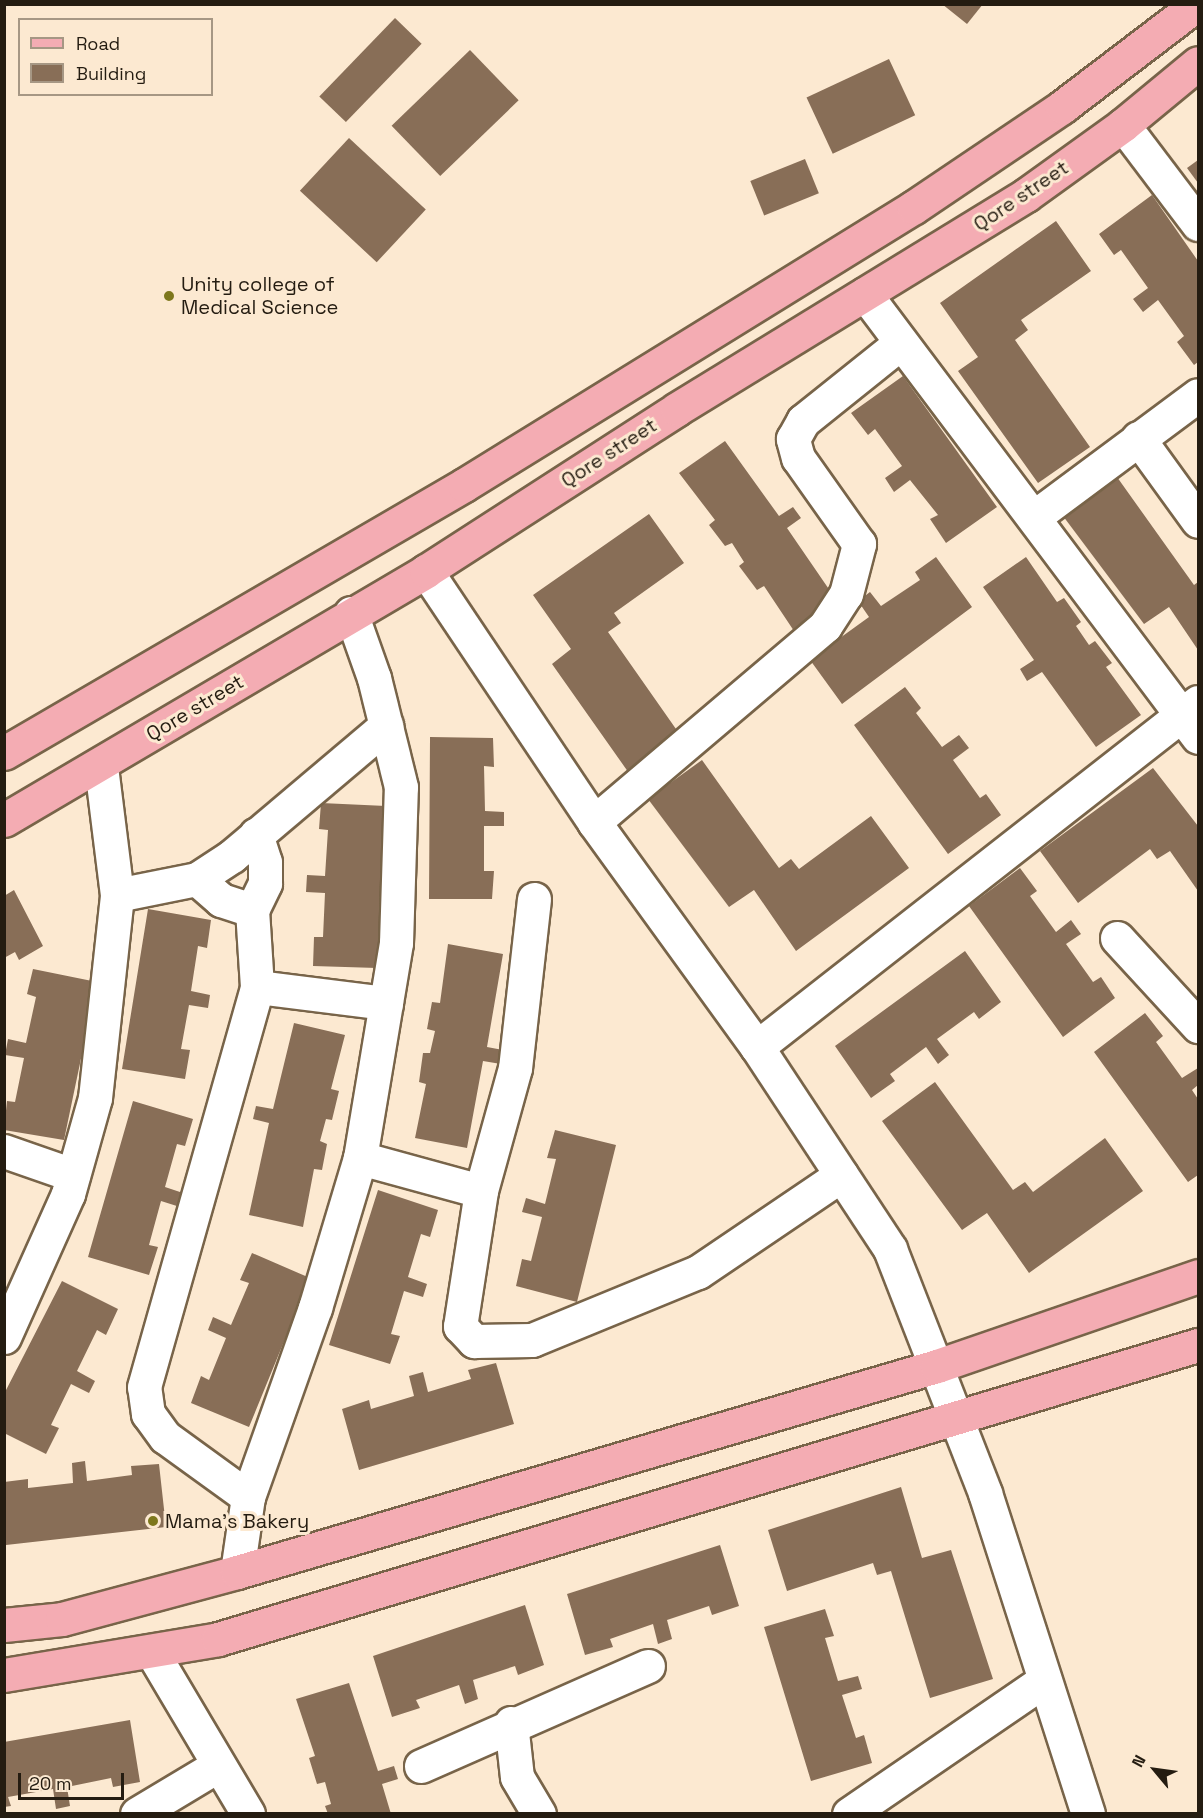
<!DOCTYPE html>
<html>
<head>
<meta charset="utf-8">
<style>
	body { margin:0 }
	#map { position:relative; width:1203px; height:1818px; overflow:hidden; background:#fce9d1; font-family:"Space Grotesk",sans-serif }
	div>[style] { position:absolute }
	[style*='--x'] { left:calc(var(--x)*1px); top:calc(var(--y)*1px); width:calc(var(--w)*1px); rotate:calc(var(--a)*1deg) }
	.building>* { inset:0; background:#886e57; transform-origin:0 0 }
	.roads { filter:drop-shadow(2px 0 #786449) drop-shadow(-2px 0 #786449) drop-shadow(0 2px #786449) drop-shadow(0 -2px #786449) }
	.minor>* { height:33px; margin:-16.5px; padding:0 16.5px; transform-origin:16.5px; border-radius:16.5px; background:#fff }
	.major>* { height:33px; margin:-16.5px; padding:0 16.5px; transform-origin:16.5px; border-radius:16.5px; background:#f4acb3 }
	.dots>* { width:16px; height:16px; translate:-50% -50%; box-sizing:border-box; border:3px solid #fce9d1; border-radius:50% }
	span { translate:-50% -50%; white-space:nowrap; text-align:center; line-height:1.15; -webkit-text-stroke:6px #fce9d1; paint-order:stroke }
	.street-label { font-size:20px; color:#241c11 }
	.poi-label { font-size:20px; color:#241c11 }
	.left { translate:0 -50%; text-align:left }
	.frame { position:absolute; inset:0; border:6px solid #241c11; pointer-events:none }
	.legend { position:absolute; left:18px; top:18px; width:195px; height:78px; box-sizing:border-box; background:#fce9d1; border:2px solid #a69784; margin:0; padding:8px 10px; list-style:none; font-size:18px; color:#241c11 }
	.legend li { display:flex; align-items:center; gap:12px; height:30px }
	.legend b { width:30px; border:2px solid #a69784 }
	.north { position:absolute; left:1125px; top:1740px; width:60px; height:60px; -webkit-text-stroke:4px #fce9d1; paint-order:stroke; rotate:299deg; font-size:16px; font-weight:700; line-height:24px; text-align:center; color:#241c11 }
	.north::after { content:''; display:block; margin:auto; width:21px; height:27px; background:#241c11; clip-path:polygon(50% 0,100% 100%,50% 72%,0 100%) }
	.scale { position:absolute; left:18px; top:1773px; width:106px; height:27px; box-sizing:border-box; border:3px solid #241c11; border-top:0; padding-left:8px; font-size:18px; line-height:21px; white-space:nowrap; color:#241c11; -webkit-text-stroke:4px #fce9d1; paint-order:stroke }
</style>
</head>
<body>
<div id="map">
	<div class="building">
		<div style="clip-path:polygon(942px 4px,983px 4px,967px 24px)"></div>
		<div style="left:395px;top:18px;width:37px;height:109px;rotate:44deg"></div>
		<div style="left:470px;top:50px;width:70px;height:109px;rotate:46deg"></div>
		<div style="left:889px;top:59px;width:62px;height:91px;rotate:65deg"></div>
		<div style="left:349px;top:138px;width:105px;height:72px;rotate:43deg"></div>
		<div style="left:805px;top:159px;width:37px;height:59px;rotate:68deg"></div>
		<div style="clip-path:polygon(1198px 160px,1198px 183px,1187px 168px)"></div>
		<div style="clip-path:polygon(1152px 195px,1198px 261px,1198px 362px,1194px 365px,1177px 342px,1184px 336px,1158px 300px,1143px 312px,1133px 299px,1148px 288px,1121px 250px,1114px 255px,1099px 234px)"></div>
		<div style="clip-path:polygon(1056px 221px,1091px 271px,1021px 320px,1028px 330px,1015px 340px,1090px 447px,1038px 483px,958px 371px,978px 357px,940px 303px)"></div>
		<div style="clip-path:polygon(903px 376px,997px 507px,946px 543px,930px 519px,938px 515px,910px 480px,894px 492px,885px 478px,902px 466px,875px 429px,868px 435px,851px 413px)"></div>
		<div style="clip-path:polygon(725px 441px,779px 516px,793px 507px,801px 518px,787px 528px,837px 601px,794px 631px,764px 586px,757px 590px,739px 566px,744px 562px,732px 543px,725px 546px,709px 525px,715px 520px,679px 473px)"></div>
		<div style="clip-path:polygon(1117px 477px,1194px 585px,1198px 582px,1198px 650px,1169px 607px,1144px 624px,1063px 516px)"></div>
		<div style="clip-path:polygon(649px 514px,684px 563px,614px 613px,621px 623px,608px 632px,683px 739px,631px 776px,552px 664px,571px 649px,533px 595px)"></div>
		<div style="clip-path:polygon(936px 557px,972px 607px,842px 704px,805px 653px,828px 636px,833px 643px,869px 617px,858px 601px,870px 592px,881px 606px,920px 580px,915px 572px)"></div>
		<div style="clip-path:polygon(1026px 557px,1057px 602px,1064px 598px,1081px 622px,1076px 626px,1089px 645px,1095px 641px,1112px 663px,1106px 667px,1141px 715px,1096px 747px,1042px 672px,1027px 681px,1020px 669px,1034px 660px,983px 587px)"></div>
		<div style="clip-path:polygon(905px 687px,921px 708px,916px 713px,942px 747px,959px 735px,969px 748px,953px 760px,980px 798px,986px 794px,1001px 815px,948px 854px,854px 725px)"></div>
		<div style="clip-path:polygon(430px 737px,493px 738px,494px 767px,484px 766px,485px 811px,504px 812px,504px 826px,484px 826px,484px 871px,494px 871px,492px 899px,429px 899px)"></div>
		<div style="clip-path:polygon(702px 760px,779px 868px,791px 859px,799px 869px,871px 816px,909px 868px,796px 951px,754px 890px,729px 907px,648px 799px)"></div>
		<div style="clip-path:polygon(1153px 768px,1198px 826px,1198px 891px,1170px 851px,1157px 859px,1150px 849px,1078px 903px,1040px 851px)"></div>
		<div style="clip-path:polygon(321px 803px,386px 806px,377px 968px,313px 966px,314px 937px,323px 937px,325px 893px,306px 892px,307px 875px,325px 876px,328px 830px,319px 829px)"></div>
		<div style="clip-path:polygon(1020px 868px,1037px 891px,1030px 896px,1056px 932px,1071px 920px,1081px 934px,1066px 944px,1093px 982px,1101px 977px,1115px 998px,1063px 1037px,969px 906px)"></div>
		<div style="clip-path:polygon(14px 890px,43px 946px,19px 960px,15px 952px,4px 958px,4px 896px)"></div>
		<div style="clip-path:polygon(148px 909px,211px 920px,207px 948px,198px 946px,191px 991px,210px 995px,208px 1008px,189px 1005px,181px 1049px,190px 1050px,185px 1079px,122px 1069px)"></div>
		<div style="clip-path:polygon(448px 944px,503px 954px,487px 1047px,503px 1050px,501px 1064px,483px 1061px,467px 1148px,415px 1138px,426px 1084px,419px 1082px,423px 1053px,430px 1053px,435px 1031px,427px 1029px,432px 1002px,440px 1003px)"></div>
		<div style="clip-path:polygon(965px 951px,1001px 1002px,979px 1019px,974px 1012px,937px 1039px,949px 1055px,938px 1064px,926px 1047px,890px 1074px,895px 1081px,871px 1098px,835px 1046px)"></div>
		<div style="clip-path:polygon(33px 969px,97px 982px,64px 1140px,4px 1130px,7px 1101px,15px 1102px,24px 1058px,5px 1055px,8px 1039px,26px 1043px,36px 997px,27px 994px)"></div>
		<div style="clip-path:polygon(1145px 1013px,1163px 1036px,1156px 1042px,1182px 1078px,1198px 1068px,1198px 1085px,1192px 1090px,1198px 1099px,1198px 1175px,1188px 1182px,1094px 1052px)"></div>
		<div style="clip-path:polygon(294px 1023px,345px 1035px,331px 1089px,339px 1091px,332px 1120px,326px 1119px,320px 1141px,327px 1144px,322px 1170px,314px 1169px,303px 1227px,249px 1215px,269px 1123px,253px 1119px,256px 1106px,273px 1109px)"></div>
		<div style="clip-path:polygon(935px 1082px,1013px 1190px,1025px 1182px,1033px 1192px,1105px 1138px,1143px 1191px,1029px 1273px,987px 1213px,962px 1230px,882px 1121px)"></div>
		<div style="clip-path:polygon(133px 1101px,193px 1119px,185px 1146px,177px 1144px,165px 1187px,183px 1193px,180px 1207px,161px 1201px,149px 1245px,158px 1247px,149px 1275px,88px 1257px)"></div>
		<div style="clip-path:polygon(555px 1130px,616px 1145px,577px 1302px,516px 1286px,522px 1259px,531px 1261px,542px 1217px,522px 1212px,526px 1198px,545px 1204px,556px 1159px,547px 1158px)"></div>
		<div style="clip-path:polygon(378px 1190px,438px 1210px,430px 1237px,421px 1234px,408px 1277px,427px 1284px,423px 1297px,404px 1291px,391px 1334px,400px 1336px,390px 1364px,329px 1345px)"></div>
		<div style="clip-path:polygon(252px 1253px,310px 1278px,249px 1427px,191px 1403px,201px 1376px,209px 1380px,226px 1338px,208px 1330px,213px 1317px,231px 1325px,249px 1283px,240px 1280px)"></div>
		<div style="clip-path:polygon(62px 1281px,118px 1309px,106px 1335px,97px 1330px,77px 1371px,95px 1381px,89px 1393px,71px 1384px,51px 1425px,59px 1428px,46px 1454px,4px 1433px,4px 1394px)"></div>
		<div style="clip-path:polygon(496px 1363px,514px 1424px,359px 1470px,342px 1409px,369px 1400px,371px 1409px,414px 1396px,409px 1376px,423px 1372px,428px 1392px,471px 1379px,468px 1370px)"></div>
		<div style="clip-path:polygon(85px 1461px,87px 1481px,132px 1475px,131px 1466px,159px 1464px,166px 1527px,6px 1545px,4px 1482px,28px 1479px,28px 1488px,73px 1483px,72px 1463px)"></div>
		<div style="clip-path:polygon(901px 1487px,922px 1558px,951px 1550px,993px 1679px,930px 1698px,891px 1571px,877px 1575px,873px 1563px,787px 1591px,768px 1530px)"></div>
		<div style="clip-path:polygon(720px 1545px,739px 1606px,712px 1615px,709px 1606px,667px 1620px,672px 1639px,658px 1644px,653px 1624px,610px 1639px,613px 1647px,585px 1655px,567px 1594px)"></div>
		<div style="clip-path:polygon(525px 1605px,544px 1665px,518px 1675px,515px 1666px,473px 1680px,478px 1699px,465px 1704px,459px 1685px,416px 1700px,420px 1708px,392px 1717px,373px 1656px)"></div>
		<div style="clip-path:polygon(825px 1609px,834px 1636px,825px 1638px,838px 1681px,858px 1676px,862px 1689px,842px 1695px,856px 1738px,864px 1735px,872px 1763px,811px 1781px,764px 1627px)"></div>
		<div style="clip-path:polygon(349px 1683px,378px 1771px,394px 1766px,398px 1779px,382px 1784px,391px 1814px,328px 1814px,325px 1806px,331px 1804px,325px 1782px,317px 1784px,309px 1758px,315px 1756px,296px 1699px)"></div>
		<div style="clip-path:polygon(130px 1720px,140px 1782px,113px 1787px,111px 1778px,67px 1787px,70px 1806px,56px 1809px,53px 1789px,8px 1797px,11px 1806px,4px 1807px,4px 1742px)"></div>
	</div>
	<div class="roads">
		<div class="minor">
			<div style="--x:1123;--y:125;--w:124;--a:52.9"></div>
			<div style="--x:865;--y:294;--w:554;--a:53.07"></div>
			<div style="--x:1138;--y:438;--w:102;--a:54.1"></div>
			<div style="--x:1034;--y:517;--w:204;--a:-36.6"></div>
			<div style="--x:426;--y:571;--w:302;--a:56.2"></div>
			<div style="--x:594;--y:822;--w:278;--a:54.1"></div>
			<div style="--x:757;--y:1047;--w:242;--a:56.6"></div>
			<div style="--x:890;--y:1249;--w:262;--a:68.7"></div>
			<div style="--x:985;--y:1493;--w:337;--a:72.2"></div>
			<div style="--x:594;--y:822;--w:303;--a:-40.3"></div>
			<div style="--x:825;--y:626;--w:38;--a:-57"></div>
			<div style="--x:846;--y:594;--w:52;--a:-75.4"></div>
			<div style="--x:859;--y:544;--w:105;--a:-125.3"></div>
			<div style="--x:798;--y:458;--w:20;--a:-105"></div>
			<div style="--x:793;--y:439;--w:21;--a:-61"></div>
			<div style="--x:803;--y:421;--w:123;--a:-38.7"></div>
			<div style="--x:197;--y:879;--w:32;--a:41"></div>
			<div style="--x:221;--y:900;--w:33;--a:18"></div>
			<div style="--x:117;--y:895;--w:82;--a:-11.3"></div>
			<div style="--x:197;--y:879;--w:42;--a:-33.3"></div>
			<div style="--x:232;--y:856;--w:202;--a:-40.2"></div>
			<div style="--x:534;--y:899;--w:170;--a:96.4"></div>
			<div style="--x:515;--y:1068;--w:128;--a:105.5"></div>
			<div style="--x:481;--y:1191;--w:137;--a:98.8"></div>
			<div style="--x:460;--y:1326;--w:21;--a:47"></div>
			<div style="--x:474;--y:1341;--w:58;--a:-1"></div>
			<div style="--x:532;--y:1340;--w:179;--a:-22.3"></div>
			<div style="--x:698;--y:1272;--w:173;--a:-34.1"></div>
			<div style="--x:1117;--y:938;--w:120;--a:47.4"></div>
			<div style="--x:257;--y:987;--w:130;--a:7.1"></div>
			<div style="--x:757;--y:1047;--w:560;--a:-38.04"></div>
			<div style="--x:4;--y:1151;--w:73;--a:19.2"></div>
			<div style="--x:360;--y:1158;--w:125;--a:15.3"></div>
			<div style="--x:4;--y:1337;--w:157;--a:-65.9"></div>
			<div style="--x:68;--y:1194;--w:100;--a:-74.3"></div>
			<div style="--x:95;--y:1098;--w:204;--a:-83.8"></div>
			<div style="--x:117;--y:895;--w:130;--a:-97.1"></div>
			<div style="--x:248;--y:1497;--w:102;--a:-144.1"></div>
			<div style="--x:165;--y:1437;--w:29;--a:-126"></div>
			<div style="--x:148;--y:1414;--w:27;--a:-98"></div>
			<div style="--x:144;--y:1387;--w:416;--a:-74.2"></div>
			<div style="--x:257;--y:987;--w:77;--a:-93.7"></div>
			<div style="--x:252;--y:910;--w:30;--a:-64"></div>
			<div style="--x:265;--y:883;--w:21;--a:-90"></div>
			<div style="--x:265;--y:862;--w:29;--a:-108"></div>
			<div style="--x:237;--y:1572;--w:76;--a:-81.7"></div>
			<div style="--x:248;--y:1497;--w:201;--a:-70.5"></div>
			<div style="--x:315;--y:1308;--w:157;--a:-73.3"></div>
			<div style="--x:360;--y:1158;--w:218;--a:-80.5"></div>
			<div style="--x:396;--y:943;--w:156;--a:-88.2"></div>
			<div style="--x:401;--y:787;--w:112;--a:-103.9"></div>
			<div style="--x:374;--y:678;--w:69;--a:-109.5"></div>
			<div style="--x:152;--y:1652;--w:188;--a:59.3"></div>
			<div style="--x:511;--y:1723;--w:54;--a:83.7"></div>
			<div style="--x:517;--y:1777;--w:43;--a:59.3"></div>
			<div style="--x:421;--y:1766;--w:248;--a:-23.8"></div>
			<div style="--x:137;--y:1814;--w:93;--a:-31"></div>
			<div style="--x:849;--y:1814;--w:237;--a:-34.4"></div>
		</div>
		<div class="major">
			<div style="--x:4;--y:753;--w:532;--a:-30.23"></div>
			<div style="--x:464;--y:485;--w:529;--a:-31.71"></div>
			<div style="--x:914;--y:207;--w:179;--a:-34"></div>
			<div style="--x:1062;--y:107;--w:170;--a:-37.3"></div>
			<div style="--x:4;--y:820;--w:490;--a:-30.5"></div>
			<div style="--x:426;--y:571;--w:299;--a:-32.8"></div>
			<div style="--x:677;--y:409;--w:409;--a:-31.5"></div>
			<div style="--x:1026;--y:195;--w:120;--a:-35.8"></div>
			<div style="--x:1123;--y:125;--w:97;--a:-39.6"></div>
			<div style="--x:4;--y:1625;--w:58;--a:-5.9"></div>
			<div style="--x:62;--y:1619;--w:181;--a:-15"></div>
			<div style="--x:237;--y:1572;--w:730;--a:-16.4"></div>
			<div style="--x:937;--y:1366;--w:276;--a:-19"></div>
			<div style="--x:4;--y:1675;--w:217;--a:-9.5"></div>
			<div style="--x:218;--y:1639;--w:1023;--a:-16.7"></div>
		</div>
	</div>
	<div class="dots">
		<div style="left:169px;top:296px;background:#7d771c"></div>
		<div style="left:153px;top:1521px;background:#7d771c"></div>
	</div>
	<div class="street-label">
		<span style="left:1021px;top:196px;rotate:-34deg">Qore street</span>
		<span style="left:609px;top:453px;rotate:-33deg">Qore street</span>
		<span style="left:195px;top:708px;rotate:-31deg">Qore street</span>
	</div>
	<div class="poi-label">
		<span class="left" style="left:181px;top:296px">Unity college of<br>Medical Science</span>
		<span class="left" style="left:165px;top:1521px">Mama's Bakery</span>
	</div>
	<div class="frame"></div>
	<ul class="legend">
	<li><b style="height:8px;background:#f4acb3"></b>Road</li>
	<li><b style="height:16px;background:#886e57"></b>Building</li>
	</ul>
	<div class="north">N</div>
	<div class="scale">20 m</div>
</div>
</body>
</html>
